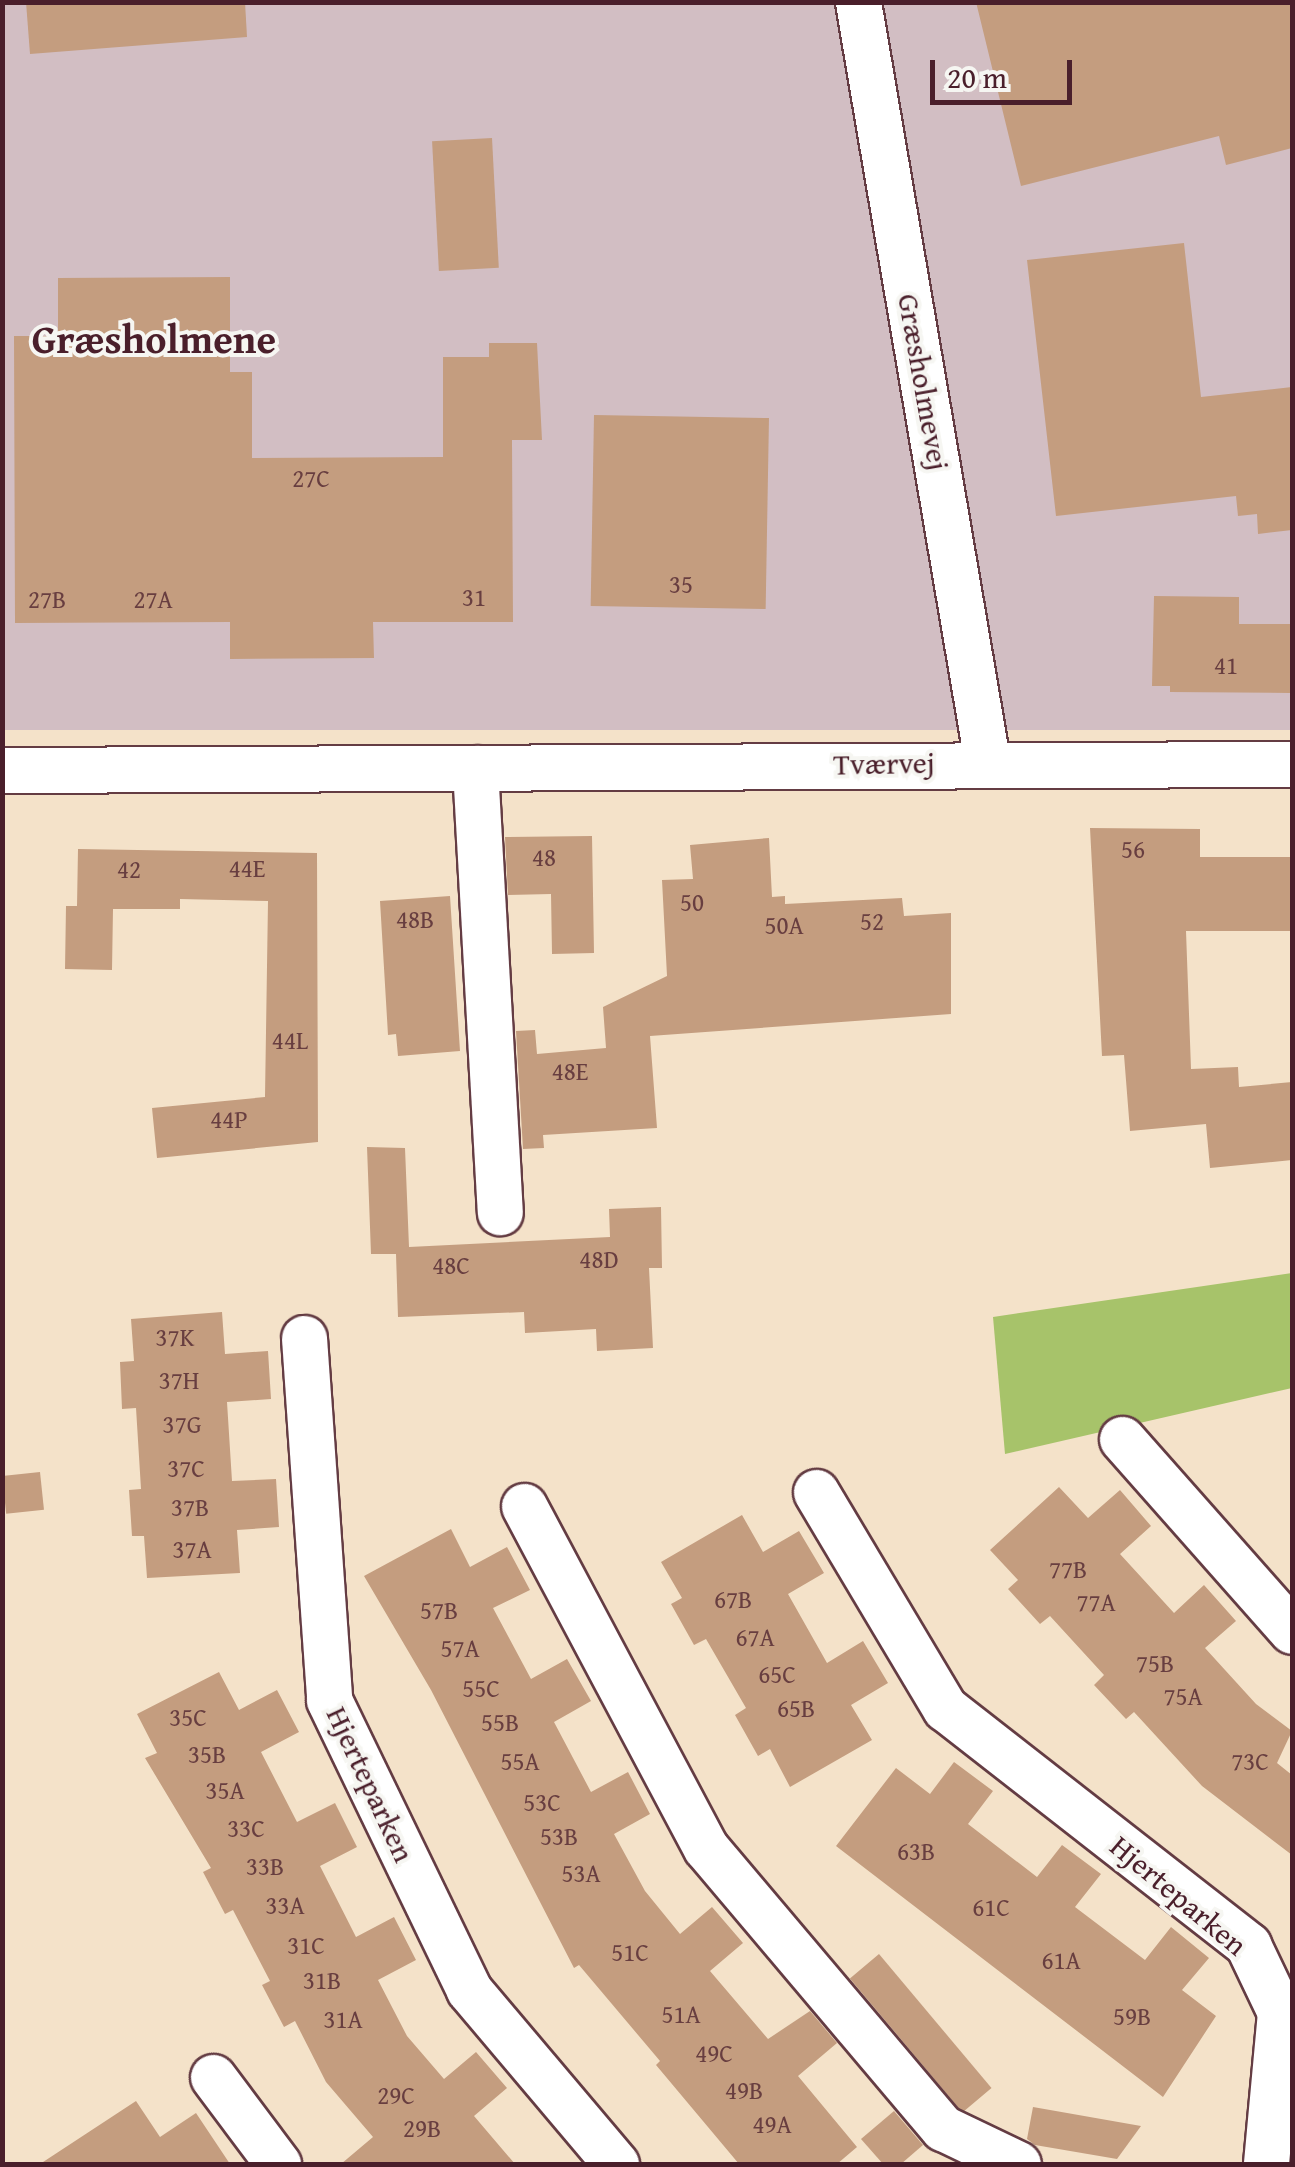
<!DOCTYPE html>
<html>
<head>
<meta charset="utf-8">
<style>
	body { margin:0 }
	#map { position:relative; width:1295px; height:2167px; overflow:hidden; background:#f4e2c9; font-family:"Gentium Book Plus",serif }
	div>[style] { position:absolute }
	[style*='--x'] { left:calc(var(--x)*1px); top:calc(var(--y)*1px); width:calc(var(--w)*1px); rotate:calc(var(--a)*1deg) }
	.industrial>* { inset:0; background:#d2bec3; transform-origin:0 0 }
	.green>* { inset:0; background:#a7c36a }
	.building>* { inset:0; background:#c49d7f; transform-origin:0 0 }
	.roads { filter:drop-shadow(2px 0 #643c43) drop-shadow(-2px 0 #643c43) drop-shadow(0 2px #643c43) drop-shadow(0 -2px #643c43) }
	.minor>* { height:45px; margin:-22.5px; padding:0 22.5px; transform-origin:22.5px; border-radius:22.5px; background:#fff }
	span { translate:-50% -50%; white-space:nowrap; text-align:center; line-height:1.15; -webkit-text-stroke:8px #f6f6f2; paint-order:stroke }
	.number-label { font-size:25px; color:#683e40 }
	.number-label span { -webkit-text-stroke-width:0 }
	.street-label { font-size:30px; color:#4a1f2b }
	.district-label { font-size:40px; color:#4a1f2b; font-weight:700 }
	.frame { position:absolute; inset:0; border:5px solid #4a1f2b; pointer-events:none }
	.scale { position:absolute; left:930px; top:60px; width:142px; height:45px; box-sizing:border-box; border:5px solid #4a1f2b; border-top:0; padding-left:12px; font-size:30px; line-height:35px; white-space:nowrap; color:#4a1f2b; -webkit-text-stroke:8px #f6f6f2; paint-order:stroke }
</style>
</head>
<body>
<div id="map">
	<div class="industrial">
		<div style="left:2px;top:3px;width:1290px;height:727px"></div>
	</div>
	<div class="green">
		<div style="clip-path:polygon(1292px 1273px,1292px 1388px,1005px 1454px,993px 1317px)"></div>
	</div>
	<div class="building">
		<div style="clip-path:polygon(26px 2px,245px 2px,247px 37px,30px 54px)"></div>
		<div style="clip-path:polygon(976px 2px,1292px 2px,1292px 148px,1226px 165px,1219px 136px,1021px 186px)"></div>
		<div style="left:492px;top:138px;width:130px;height:60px;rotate:87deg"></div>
		<div style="clip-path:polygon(1184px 243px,1201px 397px,1292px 387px,1292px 530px,1258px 534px,1257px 514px,1238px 516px,1236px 496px,1056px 516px,1027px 260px)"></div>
		<div style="clip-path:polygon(230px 277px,230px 372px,252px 372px,252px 458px,443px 457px,443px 357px,489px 357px,489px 343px,537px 343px,542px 440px,512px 440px,513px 622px,373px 622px,374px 658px,230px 659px,230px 622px,15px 623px,14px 336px,58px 336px,58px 278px)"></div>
		<div style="left:594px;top:415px;width:175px;height:191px;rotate:1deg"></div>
		<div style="clip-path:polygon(1154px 596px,1239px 597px,1239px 624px,1290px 624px,1290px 693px,1170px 692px,1170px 686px,1152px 686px)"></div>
		<div style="clip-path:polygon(1090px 828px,1200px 829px,1200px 857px,1292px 857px,1292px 931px,1186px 931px,1191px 1069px,1238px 1067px,1239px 1087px,1292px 1082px,1292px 1160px,1210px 1168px,1206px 1124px,1130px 1131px,1124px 1055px,1102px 1056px)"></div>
		<div style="clip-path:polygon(592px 836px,594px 953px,552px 954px,551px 894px,508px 895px,505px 837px)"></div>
		<div style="clip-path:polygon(769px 838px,772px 897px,785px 896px,785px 904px,902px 898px,904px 916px,951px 913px,951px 1014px,650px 1036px,657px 1128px,543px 1135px,544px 1148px,523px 1149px,516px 1031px,535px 1030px,537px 1054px,606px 1048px,603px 1007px,667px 976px,662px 880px,693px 879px,690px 845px)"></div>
		<div style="clip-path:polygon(78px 849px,317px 853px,318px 1142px,157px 1158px,152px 1108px,265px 1097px,268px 901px,180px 899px,180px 909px,113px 909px,112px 970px,65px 969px,66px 906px,77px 906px)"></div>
		<div style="clip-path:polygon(450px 896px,460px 1051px,398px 1056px,396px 1034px,388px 1035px,380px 901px)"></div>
		<div style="clip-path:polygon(367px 1147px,405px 1148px,409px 1247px,610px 1237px,609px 1209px,661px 1207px,662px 1268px,649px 1268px,653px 1348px,597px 1351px,596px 1329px,525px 1333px,524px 1312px,398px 1317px,396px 1254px,371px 1254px)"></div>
		<div style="clip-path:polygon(222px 1312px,225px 1354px,268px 1351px,271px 1399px,227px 1402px,232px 1481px,276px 1479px,279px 1527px,237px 1530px,240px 1573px,147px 1578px,144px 1536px,132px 1536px,129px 1490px,141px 1489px,136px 1408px,122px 1409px,120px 1362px,134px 1361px,131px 1319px)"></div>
		<div style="left:40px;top:1472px;width:38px;height:38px;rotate:84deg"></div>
		<div style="clip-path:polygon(1059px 1487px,1088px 1518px,1120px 1490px,1151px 1526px,1120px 1554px,1174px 1613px,1204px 1585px,1236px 1621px,1205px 1648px,1256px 1704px,1292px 1731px,1277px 1763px,1292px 1775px,1292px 1855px,1202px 1786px,1134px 1712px,1126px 1719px,1094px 1685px,1104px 1675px,1050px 1616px,1040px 1624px,1008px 1589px,1018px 1580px,990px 1550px)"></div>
		<div style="clip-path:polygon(742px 1515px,763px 1552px,799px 1531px,824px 1573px,788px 1594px,827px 1663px,863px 1641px,888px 1683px,851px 1705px,872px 1740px,790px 1787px,770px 1749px,758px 1756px,735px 1715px,746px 1708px,706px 1639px,694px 1645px,671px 1604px,682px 1598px,661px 1562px)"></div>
		<div style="clip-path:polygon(451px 1529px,470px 1567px,507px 1547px,530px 1590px,493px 1608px,531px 1679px,567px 1659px,591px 1701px,554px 1722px,591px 1792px,628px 1772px,650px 1814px,614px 1834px,645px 1891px,680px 1934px,712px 1907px,743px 1943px,710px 1971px,768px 2039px,810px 2011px,837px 2043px,798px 2076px,857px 2147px,837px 2164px,739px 2164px,656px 2065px,660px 2061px,579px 1965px,574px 1968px,431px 1690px,364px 1576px)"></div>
		<div style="clip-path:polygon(219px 1672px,239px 1710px,277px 1690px,299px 1732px,261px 1752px,297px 1822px,335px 1803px,357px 1847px,320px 1866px,356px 1937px,394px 1917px,416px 1960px,378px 1980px,407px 2036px,444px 2079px,476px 2052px,507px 2088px,474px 2116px,515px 2164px,341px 2164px,373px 2137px,326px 2082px,295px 2021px,284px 2027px,262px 1985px,270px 1981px,233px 1910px,225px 1914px,203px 1872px,211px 1868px,145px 1758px,157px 1753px,137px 1714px)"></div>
		<div style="clip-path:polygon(954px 1762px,993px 1791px,968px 1824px,1037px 1877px,1062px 1845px,1101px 1874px,1075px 1907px,1145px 1960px,1171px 1927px,1209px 1958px,1182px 1990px,1216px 2016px,1163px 2097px,836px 1846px,896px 1768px,930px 1794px)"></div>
		<div style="left:879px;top:1954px;width:175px;height:38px;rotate:50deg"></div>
		<div style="clip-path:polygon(136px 2101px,160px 2137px,196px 2113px,230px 2164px,40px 2164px)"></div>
		<div style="clip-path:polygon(1033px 2107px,1141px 2126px,1117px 2159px,1035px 2145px,1027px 2139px)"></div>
		<div style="clip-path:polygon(894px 2111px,923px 2145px,901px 2164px,883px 2164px,861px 2139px)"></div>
	</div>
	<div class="roads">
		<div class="minor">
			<div style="--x:858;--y:2;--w:770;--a:80.35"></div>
			<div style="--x:475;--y:768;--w:445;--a:86.8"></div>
			<div style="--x:2;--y:770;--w:1290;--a:-0.27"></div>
			<div style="--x:304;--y:1338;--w:363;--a:86"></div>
			<div style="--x:329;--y:1700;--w:322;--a:64.2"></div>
			<div style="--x:469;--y:1990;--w:228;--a:49.8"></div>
			<div style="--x:1122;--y:1439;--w:256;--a:48.5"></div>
			<div style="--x:816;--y:1492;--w:252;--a:59.2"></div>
			<div style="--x:945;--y:1708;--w:385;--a:38"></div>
			<div style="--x:1248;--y:1945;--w:74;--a:64.5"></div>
			<div style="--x:1280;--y:2012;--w:153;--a:95.3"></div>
			<div style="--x:524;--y:1506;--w:387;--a:62"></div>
			<div style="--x:706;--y:1848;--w:367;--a:49.8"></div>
			<div style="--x:943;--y:2128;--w:83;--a:25.6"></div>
			<div style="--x:213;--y:2077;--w:109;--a:53.2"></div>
		</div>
	</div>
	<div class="number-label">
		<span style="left:311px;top:478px">27C</span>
		<span style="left:681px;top:584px">35</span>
		<span style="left:474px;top:597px">31</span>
		<span style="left:47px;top:599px">27B</span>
		<span style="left:153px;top:599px">27A</span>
		<span style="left:1226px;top:665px">41</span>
		<span style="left:1133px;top:849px">56</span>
		<span style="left:544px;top:857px">48</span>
		<span style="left:247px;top:868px">44E</span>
		<span style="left:129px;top:869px">42</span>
		<span style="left:692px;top:902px">50</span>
		<span style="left:415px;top:919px">48B</span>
		<span style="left:872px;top:921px">52</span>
		<span style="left:784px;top:925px">50A</span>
		<span style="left:290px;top:1040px">44L</span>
		<span style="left:570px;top:1071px">48E</span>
		<span style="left:229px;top:1119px">44P</span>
		<span style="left:599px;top:1259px">48D</span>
		<span style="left:451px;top:1265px">48C</span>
		<span style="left:175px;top:1337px">37K</span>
		<span style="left:179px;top:1380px">37H</span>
		<span style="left:182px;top:1424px">37G</span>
		<span style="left:186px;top:1468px">37C</span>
		<span style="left:190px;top:1507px">37B</span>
		<span style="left:192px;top:1549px">37A</span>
		<span style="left:1068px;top:1569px">77B</span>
		<span style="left:733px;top:1599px">67B</span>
		<span style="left:1096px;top:1602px">77A</span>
		<span style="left:439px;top:1610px">57B</span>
		<span style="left:755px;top:1637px">67A</span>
		<span style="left:460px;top:1648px">57A</span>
		<span style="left:1155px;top:1663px">75B</span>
		<span style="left:777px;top:1674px">65C</span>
		<span style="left:481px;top:1688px">55C</span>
		<span style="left:1183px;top:1696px">75A</span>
		<span style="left:796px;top:1708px">65B</span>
		<span style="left:188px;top:1717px">35C</span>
		<span style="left:500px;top:1722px">55B</span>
		<span style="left:207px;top:1754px">35B</span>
		<span style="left:520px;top:1761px">55A</span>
		<span style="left:1250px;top:1761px">73C</span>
		<span style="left:225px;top:1790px">35A</span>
		<span style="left:542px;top:1802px">53C</span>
		<span style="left:246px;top:1828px">33C</span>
		<span style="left:559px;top:1836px">53B</span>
		<span style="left:916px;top:1851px">63B</span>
		<span style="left:265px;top:1866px">33B</span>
		<span style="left:581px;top:1873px">53A</span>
		<span style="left:285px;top:1905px">33A</span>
		<span style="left:991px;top:1907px">61C</span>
		<span style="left:306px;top:1945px">31C</span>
		<span style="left:630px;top:1952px">51C</span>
		<span style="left:1061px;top:1960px">61A</span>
		<span style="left:322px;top:1980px">31B</span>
		<span style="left:681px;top:2014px">51A</span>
		<span style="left:1132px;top:2016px">59B</span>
		<span style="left:343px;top:2019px">31A</span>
		<span style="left:714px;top:2053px">49C</span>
		<span style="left:744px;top:2090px">49B</span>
		<span style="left:396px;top:2095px">29C</span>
		<span style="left:772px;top:2124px">49A</span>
		<span style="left:422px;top:2128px">29B</span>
	</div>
	<div class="street-label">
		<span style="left:924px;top:382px;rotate:80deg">Græsholmevej</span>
		<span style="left:884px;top:763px;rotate:-1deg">Tværvej</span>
		<span style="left:371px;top:1784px;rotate:65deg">Hjerteparken</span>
		<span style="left:1179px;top:1895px;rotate:40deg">Hjerteparken</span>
	</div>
	<div class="district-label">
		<span style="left:154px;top:339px">Græsholmene</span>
	</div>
	<div class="frame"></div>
	<div class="scale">20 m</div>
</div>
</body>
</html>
